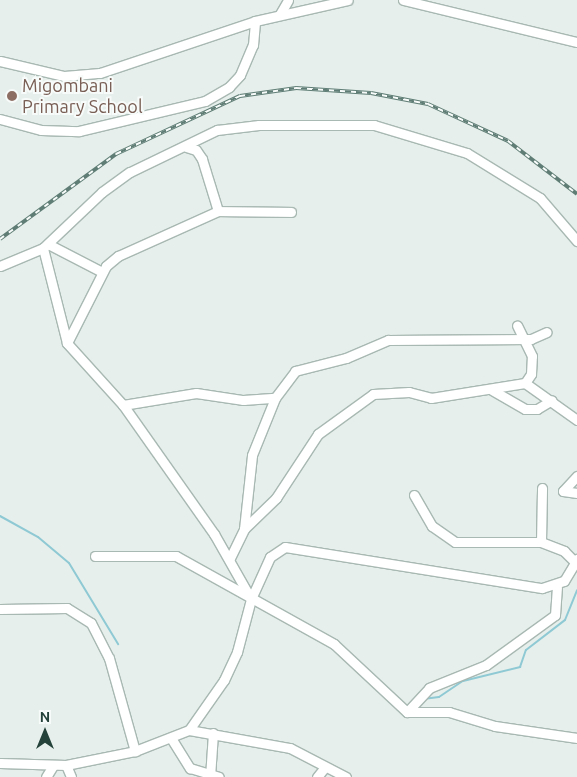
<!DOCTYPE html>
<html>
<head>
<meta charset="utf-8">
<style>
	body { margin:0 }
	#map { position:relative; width:577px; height:777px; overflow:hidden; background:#e6efeb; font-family:Ubuntu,sans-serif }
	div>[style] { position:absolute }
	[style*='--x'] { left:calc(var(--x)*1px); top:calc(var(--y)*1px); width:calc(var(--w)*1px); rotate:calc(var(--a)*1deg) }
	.stream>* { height:2px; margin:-1px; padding:0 1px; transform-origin:1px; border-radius:1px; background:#8ec9d4 }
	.roads { filter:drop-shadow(1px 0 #a8b8b2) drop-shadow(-1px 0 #a8b8b2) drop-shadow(0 1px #a8b8b2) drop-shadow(0 -1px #a8b8b2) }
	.minor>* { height:9px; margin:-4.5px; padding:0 4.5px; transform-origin:4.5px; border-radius:4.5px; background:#fff }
	.rail>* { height:4px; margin-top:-2px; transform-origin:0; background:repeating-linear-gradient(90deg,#f7fbf9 0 5.5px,#5f7d75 0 11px); box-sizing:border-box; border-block:1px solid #5f7d75 }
	.dots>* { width:14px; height:14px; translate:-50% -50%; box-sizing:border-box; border:2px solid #f7fbf9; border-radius:50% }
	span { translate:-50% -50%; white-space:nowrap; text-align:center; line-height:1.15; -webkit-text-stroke:4px #f7fbf9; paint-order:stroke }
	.education-label { font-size:18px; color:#785e54 }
	.left { translate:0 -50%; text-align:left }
	.north { position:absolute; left:20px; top:707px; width:50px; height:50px; -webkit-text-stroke:4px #f7fbf9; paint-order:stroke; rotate:0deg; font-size:14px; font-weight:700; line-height:20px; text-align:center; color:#24423a }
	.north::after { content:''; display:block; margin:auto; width:18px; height:22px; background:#24423a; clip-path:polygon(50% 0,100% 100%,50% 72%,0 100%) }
</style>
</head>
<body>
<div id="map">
	<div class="stream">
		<div style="--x:0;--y:516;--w:43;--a:28.9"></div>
		<div style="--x:38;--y:537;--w:40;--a:40"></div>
		<div style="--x:69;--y:563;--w:95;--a:58.8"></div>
		<div style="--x:423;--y:699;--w:16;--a:-7"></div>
		<div style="--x:439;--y:697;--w:29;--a:-34"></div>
		<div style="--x:463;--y:681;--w:59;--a:-13.8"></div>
		<div style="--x:520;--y:667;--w:18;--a:-71"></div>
		<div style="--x:526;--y:650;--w:49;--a:-37.6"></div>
		<div style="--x:565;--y:620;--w:32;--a:-68"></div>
	</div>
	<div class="roads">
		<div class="minor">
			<div style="--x:403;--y:0;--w:179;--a:13.6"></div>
			<div style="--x:280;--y:14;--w:16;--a:-60"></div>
			<div style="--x:0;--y:61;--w:66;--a:13.2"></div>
			<div style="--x:64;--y:76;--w:36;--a:-5"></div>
			<div style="--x:100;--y:73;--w:163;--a:-18.5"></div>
			<div style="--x:255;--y:21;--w:95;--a:-12.7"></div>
			<div style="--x:0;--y:119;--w:42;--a:15"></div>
			<div style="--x:41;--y:130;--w:38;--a:2"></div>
			<div style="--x:79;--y:131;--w:130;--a:-13.4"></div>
			<div style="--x:205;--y:101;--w:28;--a:-30"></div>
			<div style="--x:229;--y:87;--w:16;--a:-47"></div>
			<div style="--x:240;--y:75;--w:33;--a:-67"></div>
			<div style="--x:253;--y:45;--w:24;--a:-85"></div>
			<div style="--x:186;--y:147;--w:10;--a:17"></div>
			<div style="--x:196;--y:150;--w:11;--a:56"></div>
			<div style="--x:202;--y:159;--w:54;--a:72.9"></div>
			<div style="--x:48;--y:244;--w:61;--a:27.4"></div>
			<div style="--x:0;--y:266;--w:47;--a:-22.7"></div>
			<div style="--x:43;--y:248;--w:81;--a:-43.5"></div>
			<div style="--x:102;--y:192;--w:34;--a:-36"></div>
			<div style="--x:130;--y:172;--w:97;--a:-25.8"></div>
			<div style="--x:217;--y:130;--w:42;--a:-6.8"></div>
			<div style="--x:259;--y:125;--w:115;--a:0"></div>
			<div style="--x:374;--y:125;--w:97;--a:16.8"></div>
			<div style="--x:467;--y:153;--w:86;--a:31.7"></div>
			<div style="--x:540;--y:198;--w:57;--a:49.3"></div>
			<div style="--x:67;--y:343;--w:86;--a:-63.1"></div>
			<div style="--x:106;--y:266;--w:16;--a:-40"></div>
			<div style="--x:118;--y:256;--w:110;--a:-24.2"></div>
			<div style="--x:218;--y:211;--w:73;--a:0.8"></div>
			<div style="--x:525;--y:383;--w:64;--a:35.4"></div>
			<div style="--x:492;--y:390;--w:38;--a:30"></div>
			<div style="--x:525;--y:409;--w:12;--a:0"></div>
			<div style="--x:537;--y:409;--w:17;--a:-31"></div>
			<div style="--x:123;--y:405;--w:74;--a:-9.3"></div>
			<div style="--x:196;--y:393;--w:48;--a:8.5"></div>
			<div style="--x:243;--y:400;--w:32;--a:-4"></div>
			<div style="--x:563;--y:491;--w:21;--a:-47"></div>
			<div style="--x:563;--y:491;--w:14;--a:8"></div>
			<div style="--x:414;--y:495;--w:36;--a:60"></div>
			<div style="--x:432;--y:526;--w:28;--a:35"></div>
			<div style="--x:455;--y:542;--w:86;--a:0"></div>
			<div style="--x:541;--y:542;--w:25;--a:21"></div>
			<div style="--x:564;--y:551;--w:16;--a:45"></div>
			<div style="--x:244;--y:529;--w:45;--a:-44.1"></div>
			<div style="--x:276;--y:498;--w:77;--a:-56.7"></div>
			<div style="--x:318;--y:434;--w:68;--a:-36"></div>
			<div style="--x:373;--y:394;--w:36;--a:-3"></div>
			<div style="--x:409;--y:392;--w:23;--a:15"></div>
			<div style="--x:431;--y:398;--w:95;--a:-9.1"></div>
			<div style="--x:525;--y:383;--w:11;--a:-56"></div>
			<div style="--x:531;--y:374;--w:18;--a:-87"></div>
			<div style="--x:532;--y:356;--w:34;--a:-116"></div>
			<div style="--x:541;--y:542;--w:54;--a:-88.9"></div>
			<div style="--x:95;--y:556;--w:81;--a:0"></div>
			<div style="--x:176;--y:556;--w:181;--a:29.1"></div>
			<div style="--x:334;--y:644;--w:100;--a:43"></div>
			<div style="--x:407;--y:712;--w:42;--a:0"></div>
			<div style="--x:449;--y:712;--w:48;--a:16.9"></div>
			<div style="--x:495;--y:726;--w:83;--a:8.3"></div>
			<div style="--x:230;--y:558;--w:32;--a:-64"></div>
			<div style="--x:244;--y:529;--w:74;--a:-83.8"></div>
			<div style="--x:252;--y:455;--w:61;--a:-68"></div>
			<div style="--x:275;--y:398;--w:34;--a:-53"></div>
			<div style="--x:295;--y:371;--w:53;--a:-14.3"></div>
			<div style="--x:346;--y:358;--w:46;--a:-23.2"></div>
			<div style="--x:388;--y:340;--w:143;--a:-0.4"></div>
			<div style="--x:531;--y:339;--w:17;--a:-24"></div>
			<div style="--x:251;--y:599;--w:46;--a:-65.7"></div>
			<div style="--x:270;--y:557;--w:18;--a:-34"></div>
			<div style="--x:285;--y:547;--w:260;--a:9.1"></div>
			<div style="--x:542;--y:588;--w:23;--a:-18"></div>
			<div style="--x:564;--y:581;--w:26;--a:-59"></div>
			<div style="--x:0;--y:609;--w:67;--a:-0.9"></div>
			<div style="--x:67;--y:608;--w:28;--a:32"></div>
			<div style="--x:91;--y:623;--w:39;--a:63"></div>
			<div style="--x:109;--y:658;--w:97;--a:74.4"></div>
			<div style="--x:407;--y:712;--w:33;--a:-47"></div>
			<div style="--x:429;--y:688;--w:61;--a:-22"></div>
			<div style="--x:486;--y:665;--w:85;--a:-35.9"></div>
			<div style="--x:555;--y:615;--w:28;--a:-86"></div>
			<div style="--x:189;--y:730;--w:103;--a:10.1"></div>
			<div style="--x:290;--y:748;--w:63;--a:27.4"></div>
			<div style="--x:171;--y:738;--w:36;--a:58"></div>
			<div style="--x:190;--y:768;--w:30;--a:17"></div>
			<div style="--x:0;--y:763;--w:66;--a:1.7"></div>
			<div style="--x:66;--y:765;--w:70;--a:-11.5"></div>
			<div style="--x:135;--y:751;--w:58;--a:-21.3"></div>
			<div style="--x:189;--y:730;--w:61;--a:-55"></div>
			<div style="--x:224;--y:680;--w:31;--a:-65"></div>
			<div style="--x:237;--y:652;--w:55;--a:-75.2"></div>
			<div style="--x:251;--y:599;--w:75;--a:-119.6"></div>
			<div style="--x:214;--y:534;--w:158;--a:-125.2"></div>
			<div style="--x:123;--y:405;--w:84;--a:-132.1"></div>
			<div style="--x:67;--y:343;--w:98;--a:-104.2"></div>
			<div style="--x:66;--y:765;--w:13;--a:67"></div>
			<div style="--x:46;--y:777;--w:13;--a:-58"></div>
			<div style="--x:210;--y:777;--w:44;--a:-86.1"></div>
			<div style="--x:317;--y:777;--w:13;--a:-51"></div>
		</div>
	</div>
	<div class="rail">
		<div style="--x:0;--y:239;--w:144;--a:-36.2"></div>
		<div style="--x:116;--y:154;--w:137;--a:-25.1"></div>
		<div style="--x:240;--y:96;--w:57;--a:-8.1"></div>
		<div style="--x:296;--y:88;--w:75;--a:3.8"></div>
		<div style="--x:371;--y:93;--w:58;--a:10.9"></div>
		<div style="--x:428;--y:104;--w:88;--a:24.8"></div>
		<div style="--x:508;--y:141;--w:87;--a:37.5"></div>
	</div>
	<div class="dots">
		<div style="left:12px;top:96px;background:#8d6e63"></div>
	</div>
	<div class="education-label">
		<span class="left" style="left:22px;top:96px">Migombani<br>Primary School</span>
	</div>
	<div class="north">N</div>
</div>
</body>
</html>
